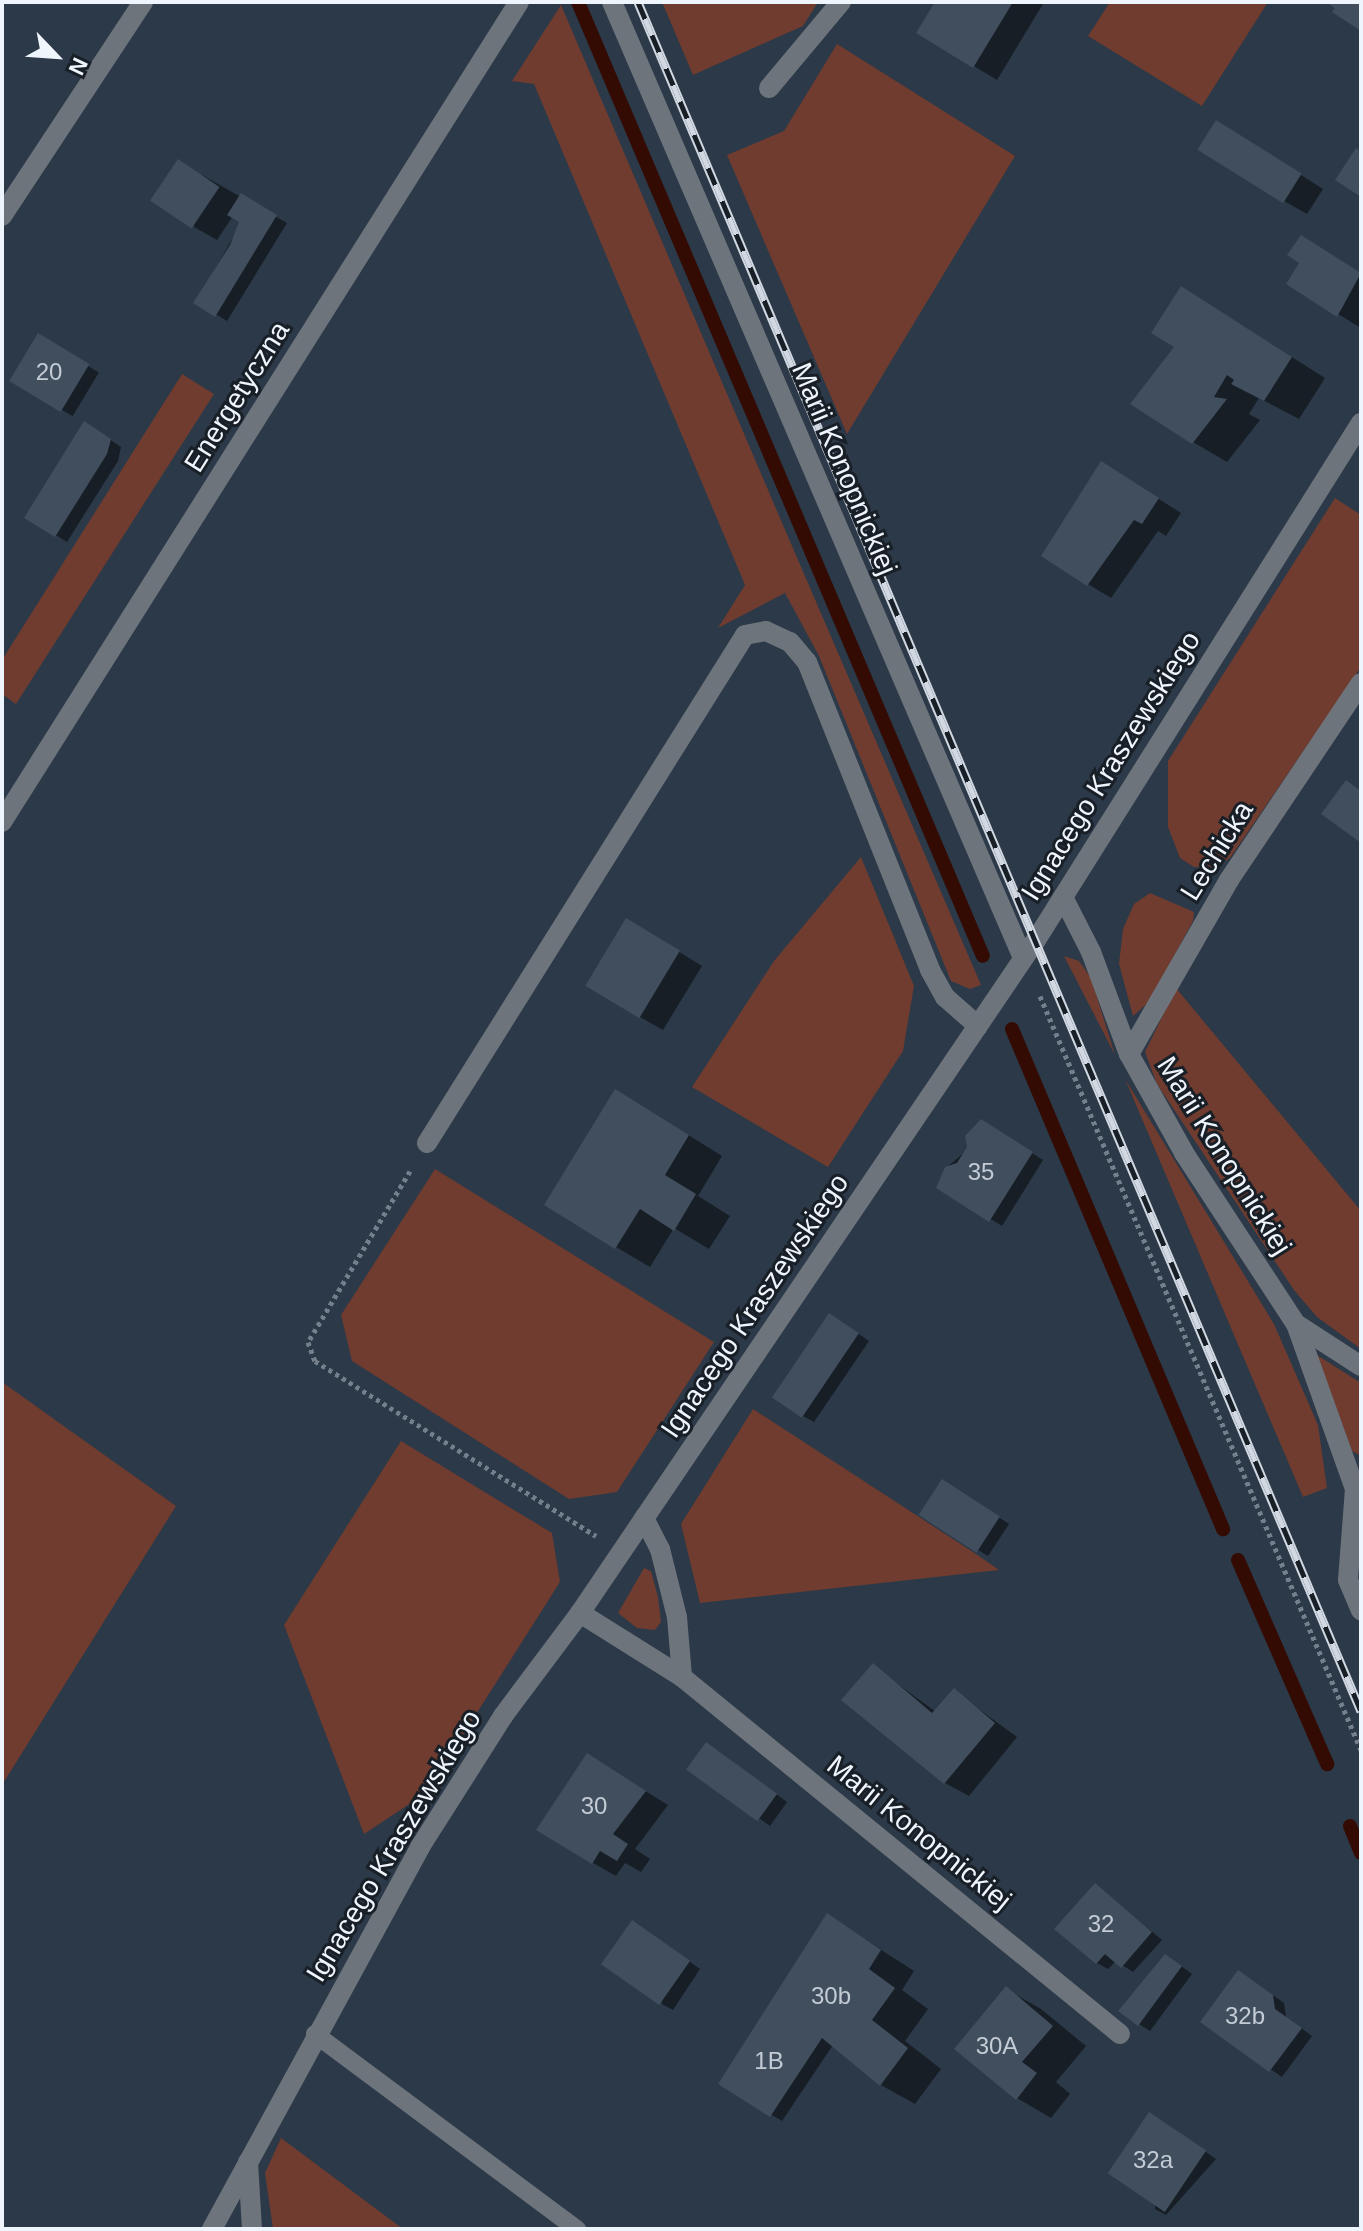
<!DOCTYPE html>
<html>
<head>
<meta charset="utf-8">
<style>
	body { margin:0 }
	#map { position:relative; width:1363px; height:2231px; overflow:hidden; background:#2b3948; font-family:Helvetica,sans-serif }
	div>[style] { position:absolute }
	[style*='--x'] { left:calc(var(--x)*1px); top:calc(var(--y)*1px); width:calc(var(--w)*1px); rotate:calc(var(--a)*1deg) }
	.green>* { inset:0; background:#6f3c2f }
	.shadow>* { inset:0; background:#0007; transform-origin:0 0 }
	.stream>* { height:14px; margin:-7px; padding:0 7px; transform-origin:7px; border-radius:7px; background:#340b02 }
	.building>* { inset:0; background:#404e5e; transform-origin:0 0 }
	.path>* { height:5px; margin-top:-2.5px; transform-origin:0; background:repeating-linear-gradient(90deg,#747f8b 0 4px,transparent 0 8px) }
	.service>* { height:18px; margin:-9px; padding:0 9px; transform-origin:9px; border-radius:9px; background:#6e747c }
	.minor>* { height:20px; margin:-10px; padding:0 10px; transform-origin:10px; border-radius:10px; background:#6e747c }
	.rail>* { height:9px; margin-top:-4.5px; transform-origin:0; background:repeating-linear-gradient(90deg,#191f26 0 18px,#d1d8e1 0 36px); box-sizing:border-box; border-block:2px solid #d1d8e1 }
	span { translate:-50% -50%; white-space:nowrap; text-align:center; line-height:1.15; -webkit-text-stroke:6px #191f26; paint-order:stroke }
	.number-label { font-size:24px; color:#c3cbd5 }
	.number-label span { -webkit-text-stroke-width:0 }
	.street-label { font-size:28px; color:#eff5fd }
	.frame { position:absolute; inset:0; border:4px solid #eff5fd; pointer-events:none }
	.north { position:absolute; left:16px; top:16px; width:80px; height:80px; -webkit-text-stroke:6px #191f26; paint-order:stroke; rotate:115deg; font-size:22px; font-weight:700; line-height:32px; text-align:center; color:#eff5fd }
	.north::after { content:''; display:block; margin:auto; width:28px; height:36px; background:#eff5fd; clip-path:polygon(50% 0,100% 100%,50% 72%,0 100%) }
</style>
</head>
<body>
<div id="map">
	<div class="green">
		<div style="clip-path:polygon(662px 2px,818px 2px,803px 26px,693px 75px)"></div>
		<div style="clip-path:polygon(1110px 2px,1268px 2px,1202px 106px,1088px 36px)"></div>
		<div style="clip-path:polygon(561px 5px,783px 525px,981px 985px,970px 989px,951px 981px,819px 656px,785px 593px,718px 628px,745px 585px,534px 84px,512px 81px)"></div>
		<div style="clip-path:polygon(837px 44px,1015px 156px,847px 434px,727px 155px,784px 131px)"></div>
		<div style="clip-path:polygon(182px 374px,214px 394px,16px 704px,2px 694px,2px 660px)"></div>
		<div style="clip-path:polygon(1335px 498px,1361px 515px,1361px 667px,1230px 858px,1213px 868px,1194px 867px,1180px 858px,1168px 827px,1168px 761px)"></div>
		<div style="clip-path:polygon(861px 857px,914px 986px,903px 1051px,828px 1167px,692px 1087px,774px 961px)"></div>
		<div style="clip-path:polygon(1150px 893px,1194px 912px,1193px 921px,1149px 1002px,1133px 1016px,1119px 964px,1123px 929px,1134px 904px)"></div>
		<div style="clip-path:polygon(1064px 956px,1079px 961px,1091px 978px,1115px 1055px)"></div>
		<div style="clip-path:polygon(1176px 988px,1361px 1211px,1361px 1349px,1317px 1317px,1294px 1290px,1157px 1084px,1145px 1052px)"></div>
		<div style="clip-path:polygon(1125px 1079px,1274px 1324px,1318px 1425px,1327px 1488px,1303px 1497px)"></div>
		<div style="clip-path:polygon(435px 1169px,714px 1342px,617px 1492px,569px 1499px,352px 1361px,341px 1315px)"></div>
		<div style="clip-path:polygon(1317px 1355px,1361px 1383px,1361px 1456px,1352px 1451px)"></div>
		<div style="clip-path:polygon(2px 1382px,176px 1506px,2px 1785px)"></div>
		<div style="clip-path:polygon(753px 1409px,976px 1554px,999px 1570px,700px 1603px,681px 1524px)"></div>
		<div style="clip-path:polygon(401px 1441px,552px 1533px,560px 1582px,426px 1793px,364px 1834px,284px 1625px)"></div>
		<div style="clip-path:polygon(644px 1568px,651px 1571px,658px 1597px,661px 1622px,655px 1630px,637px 1628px,618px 1613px)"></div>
		<div style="clip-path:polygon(281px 2138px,403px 2229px,273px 2229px,265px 2173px)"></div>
	</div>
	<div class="shadow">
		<div style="clip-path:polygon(937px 2px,1039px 2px,1043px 4px,997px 80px,918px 32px)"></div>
		<div style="clip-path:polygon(1240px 136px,1323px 189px,1307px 214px,1284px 201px)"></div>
		<div style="clip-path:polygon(202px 175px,287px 223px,227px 321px,196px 302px,242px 222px,233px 216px,217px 240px,194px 227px)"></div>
		<div style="clip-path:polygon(1325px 251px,1361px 274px,1361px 328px,1289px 284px)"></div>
		<div style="clip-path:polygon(1216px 309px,1325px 378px,1299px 419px,1259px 398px,1249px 414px,1260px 420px,1227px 462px,1193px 442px)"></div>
		<div style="left:38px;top:336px;width:71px;height:51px;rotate:31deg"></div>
		<div style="clip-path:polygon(96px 430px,121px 447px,118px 461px,67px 542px,27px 517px)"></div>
		<div style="clip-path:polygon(1124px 477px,1181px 513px,1166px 536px,1158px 531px,1111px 598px,1088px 584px)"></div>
		<div style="clip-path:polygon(650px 934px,702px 966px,663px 1030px,640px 1017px)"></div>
		<div style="clip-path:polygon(650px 1111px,722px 1156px,698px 1196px,730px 1216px,709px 1249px,674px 1228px,650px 1267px,616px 1247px)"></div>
		<div style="clip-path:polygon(993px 1128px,1043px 1160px,1002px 1226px,939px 1187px,946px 1168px)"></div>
		<div style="clip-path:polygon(841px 1322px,869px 1341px,814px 1422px,803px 1416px)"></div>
		<div style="clip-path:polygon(954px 1488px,1009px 1524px,988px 1556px,921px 1514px)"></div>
		<div style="clip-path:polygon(873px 1666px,936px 1712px,954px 1691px,1017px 1737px,969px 1796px,945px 1783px)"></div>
		<div style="clip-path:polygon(718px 1751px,787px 1802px,770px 1826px,689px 1769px)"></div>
		<div style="clip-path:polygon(610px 1769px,668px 1805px,635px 1849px,650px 1859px,641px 1872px,625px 1863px,616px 1876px,593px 1863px)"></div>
		<div style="clip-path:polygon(1096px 1885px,1162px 1940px,1133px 1972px,1116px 1961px,1108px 1969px,1097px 1963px)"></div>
		<div style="clip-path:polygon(827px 1915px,914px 1971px,902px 1990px,928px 2009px,905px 2041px,941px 2069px,915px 2104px,881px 2085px,833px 2045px,782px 2121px,720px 2084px)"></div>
		<div style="clip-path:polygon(644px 1929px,700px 1969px,673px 2010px,662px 2004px)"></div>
		<div style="clip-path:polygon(1177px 1963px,1192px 1974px,1150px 2031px,1139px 2024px)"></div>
		<div style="clip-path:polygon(1250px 1979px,1284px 2003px,1286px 2017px,1312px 2036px,1282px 2077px,1203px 2022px)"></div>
		<div style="clip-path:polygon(1006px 1989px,1041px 2009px,1086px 2046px,1056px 2082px,1070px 2094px,1051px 2118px,1017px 2098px)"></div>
		<div style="clip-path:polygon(1161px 2121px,1216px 2159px,1166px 2215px,1155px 2209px)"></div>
	</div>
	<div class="stream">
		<div style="--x:578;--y:2;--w:1036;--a:67"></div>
		<div style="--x:1012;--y:1029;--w:543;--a:67.12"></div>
		<div style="--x:1238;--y:1560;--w:223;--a:66.4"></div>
		<div style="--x:1350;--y:1826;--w:29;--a:68"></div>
	</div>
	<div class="building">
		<div style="clip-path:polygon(935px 2px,1013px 2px,973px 68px,916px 33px)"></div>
		<div style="clip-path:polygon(1326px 2px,1361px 2px,1361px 31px,1332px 12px,1335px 8px)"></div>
		<div style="left:1216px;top:120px;width:101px;height:35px;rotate:32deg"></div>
		<div style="clip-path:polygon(1356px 148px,1361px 151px,1361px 197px,1335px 180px)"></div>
		<div style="left:178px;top:159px;width:50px;height:50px;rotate:34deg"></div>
		<div style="clip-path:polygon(241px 193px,277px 215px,215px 317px,193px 303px,230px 245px,239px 222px,227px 215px)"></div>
		<div style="clip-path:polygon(1301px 235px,1361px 273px,1337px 317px,1286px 284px,1299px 263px,1287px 255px)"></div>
		<div style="clip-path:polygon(1181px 286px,1292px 357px,1264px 401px,1231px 384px,1234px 380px,1227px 375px,1214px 397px,1227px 399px,1192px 444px,1130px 404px,1174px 347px,1151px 333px)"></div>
		<div style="left:38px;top:333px;width:60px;height:56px;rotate:31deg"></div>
		<div style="clip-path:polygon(84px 421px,111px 439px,107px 454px,55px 537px,24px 518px)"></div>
		<div style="clip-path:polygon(1101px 461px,1159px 498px,1142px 524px,1134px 520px,1087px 586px,1041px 556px)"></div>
		<div style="clip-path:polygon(1346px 780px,1361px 791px,1361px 843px,1321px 814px)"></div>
		<div style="left:626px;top:918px;width:63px;height:79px;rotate:31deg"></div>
		<div style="clip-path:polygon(615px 1089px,689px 1135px,665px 1175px,696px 1194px,674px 1231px,640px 1209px,615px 1249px,544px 1205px)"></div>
		<div style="clip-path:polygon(981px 1119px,1033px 1152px,989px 1222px,936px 1188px,945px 1167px,957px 1163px,967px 1147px,965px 1136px)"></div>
		<div style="left:829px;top:1313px;width:36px;height:102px;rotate:34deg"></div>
		<div style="left:942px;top:1479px;width:69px;height:43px;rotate:33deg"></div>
		<div style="clip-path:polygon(873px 1663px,932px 1713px,954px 1688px,995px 1723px,944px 1784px,841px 1700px)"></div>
		<div style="left:706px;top:1742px;width:88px;height:34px;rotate:36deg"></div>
		<div style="clip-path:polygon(587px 1753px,646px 1791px,613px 1834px,628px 1844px,617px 1861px,600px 1851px,592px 1864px,536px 1830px)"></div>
		<div style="clip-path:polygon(1095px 1883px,1152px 1932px,1121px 1968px,1105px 1954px,1096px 1964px,1054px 1929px)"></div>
		<div style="clip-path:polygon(827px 1913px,881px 1950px,869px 1969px,895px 1988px,872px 2020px,908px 2048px,880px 2086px,822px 2038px,770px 2117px,718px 2084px)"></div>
		<div style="left:632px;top:1920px;width:71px;height:54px;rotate:35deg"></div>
		<div style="clip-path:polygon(1165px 1954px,1182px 1966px,1138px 2026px,1118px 2011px)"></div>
		<div style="clip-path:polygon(1238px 1970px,1273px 1995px,1275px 2009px,1302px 2028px,1269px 2072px,1200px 2022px)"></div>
		<div style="clip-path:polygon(1006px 1986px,1053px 2026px,1022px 2062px,1037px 2073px,1016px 2100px,954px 2049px)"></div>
		<div style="left:1149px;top:2112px;width:69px;height:74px;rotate:34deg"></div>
	</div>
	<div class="path">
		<div style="--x:1040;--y:996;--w:819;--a:66.94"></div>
		<div style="--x:410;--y:1171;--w:199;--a:120.8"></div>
		<div style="--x:308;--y:1342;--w:20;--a:70"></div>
		<div style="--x:315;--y:1361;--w:331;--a:31.9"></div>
	</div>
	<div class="service">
		<div style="--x:315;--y:2034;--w:327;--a:36.7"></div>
	</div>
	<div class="minor">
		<div style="--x:612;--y:2;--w:1041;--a:66.74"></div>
		<div style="--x:769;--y:88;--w:112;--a:-50.1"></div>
		<div style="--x:2;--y:216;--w:256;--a:-56.6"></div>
		<div style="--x:2;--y:822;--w:969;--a:-57.77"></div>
		<div style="--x:1063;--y:897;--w:62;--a:63"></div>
		<div style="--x:1091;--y:952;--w:109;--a:69.6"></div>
		<div style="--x:1129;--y:1054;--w:113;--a:60.9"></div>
		<div style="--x:1184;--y:1153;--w:204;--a:56.8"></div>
		<div style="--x:1296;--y:1324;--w:77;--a:32.9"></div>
		<div style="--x:1129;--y:1054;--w:201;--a:-60.1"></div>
		<div style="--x:1229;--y:880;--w:237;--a:-56.2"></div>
		<div style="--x:427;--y:1143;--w:599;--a:-57.95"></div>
		<div style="--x:745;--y:635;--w:21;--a:-11"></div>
		<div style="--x:766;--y:631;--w:26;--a:25"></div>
		<div style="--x:790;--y:642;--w:26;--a:50"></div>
		<div style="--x:807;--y:662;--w:332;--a:68.2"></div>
		<div style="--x:930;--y:970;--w:31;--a:61"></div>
		<div style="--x:945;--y:997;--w:44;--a:41.3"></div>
		<div style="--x:1296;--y:1324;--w:175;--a:70.3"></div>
		<div style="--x:1361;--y:1485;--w:7;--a:146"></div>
		<div style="--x:1355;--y:1489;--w:91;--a:94.4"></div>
		<div style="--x:1348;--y:1580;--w:33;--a:67"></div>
		<div style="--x:644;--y:1518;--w:35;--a:63"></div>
		<div style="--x:660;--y:1549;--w:70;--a:76"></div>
		<div style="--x:677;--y:1617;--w:60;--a:85.2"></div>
		<div style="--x:682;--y:1677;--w:565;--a:39.18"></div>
		<div style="--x:580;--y:1613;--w:120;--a:32.1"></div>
		<div style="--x:248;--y:2162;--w:67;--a:86.6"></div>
		<div style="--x:212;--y:2229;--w:435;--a:-61.4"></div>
		<div style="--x:420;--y:1847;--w:155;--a:-57.6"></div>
		<div style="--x:503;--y:1716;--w:129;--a:-53.2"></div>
		<div style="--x:580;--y:1613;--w:813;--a:-55.88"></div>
		<div style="--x:1036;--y:940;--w:611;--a:-57.85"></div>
	</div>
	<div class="rail">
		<div style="--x:638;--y:2;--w:1856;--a:67.07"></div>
	</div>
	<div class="number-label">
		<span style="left:49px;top:372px">20</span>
		<span style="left:981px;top:1172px">35</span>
		<span style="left:594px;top:1806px">30</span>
		<span style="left:1101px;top:1924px">32</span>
		<span style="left:831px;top:1996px">30b</span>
		<span style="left:1245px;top:2016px">32b</span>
		<span style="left:997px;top:2046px">30A</span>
		<span style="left:769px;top:2061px">1B</span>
		<span style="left:1153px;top:2160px">32a</span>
	</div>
	<div class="street-label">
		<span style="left:237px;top:397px;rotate:-58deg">Energetyczna</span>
		<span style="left:844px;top:469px;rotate:67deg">Marii Konopnickiej</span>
		<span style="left:1111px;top:766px;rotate:-58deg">Ignacego Kraszewskiego</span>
		<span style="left:1217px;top:851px;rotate:-58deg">Lechicka</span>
		<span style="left:1224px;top:1156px;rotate:58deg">Marii Konopnickiej</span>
		<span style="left:755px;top:1306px;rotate:-56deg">Ignacego Kraszewskiego</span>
		<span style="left:919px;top:1833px;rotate:39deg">Marii Konopnickiej</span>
		<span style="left:394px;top:1846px;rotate:-59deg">Ignacego Kraszewskiego</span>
	</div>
	<div class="frame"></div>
	<div class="north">N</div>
</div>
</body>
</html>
